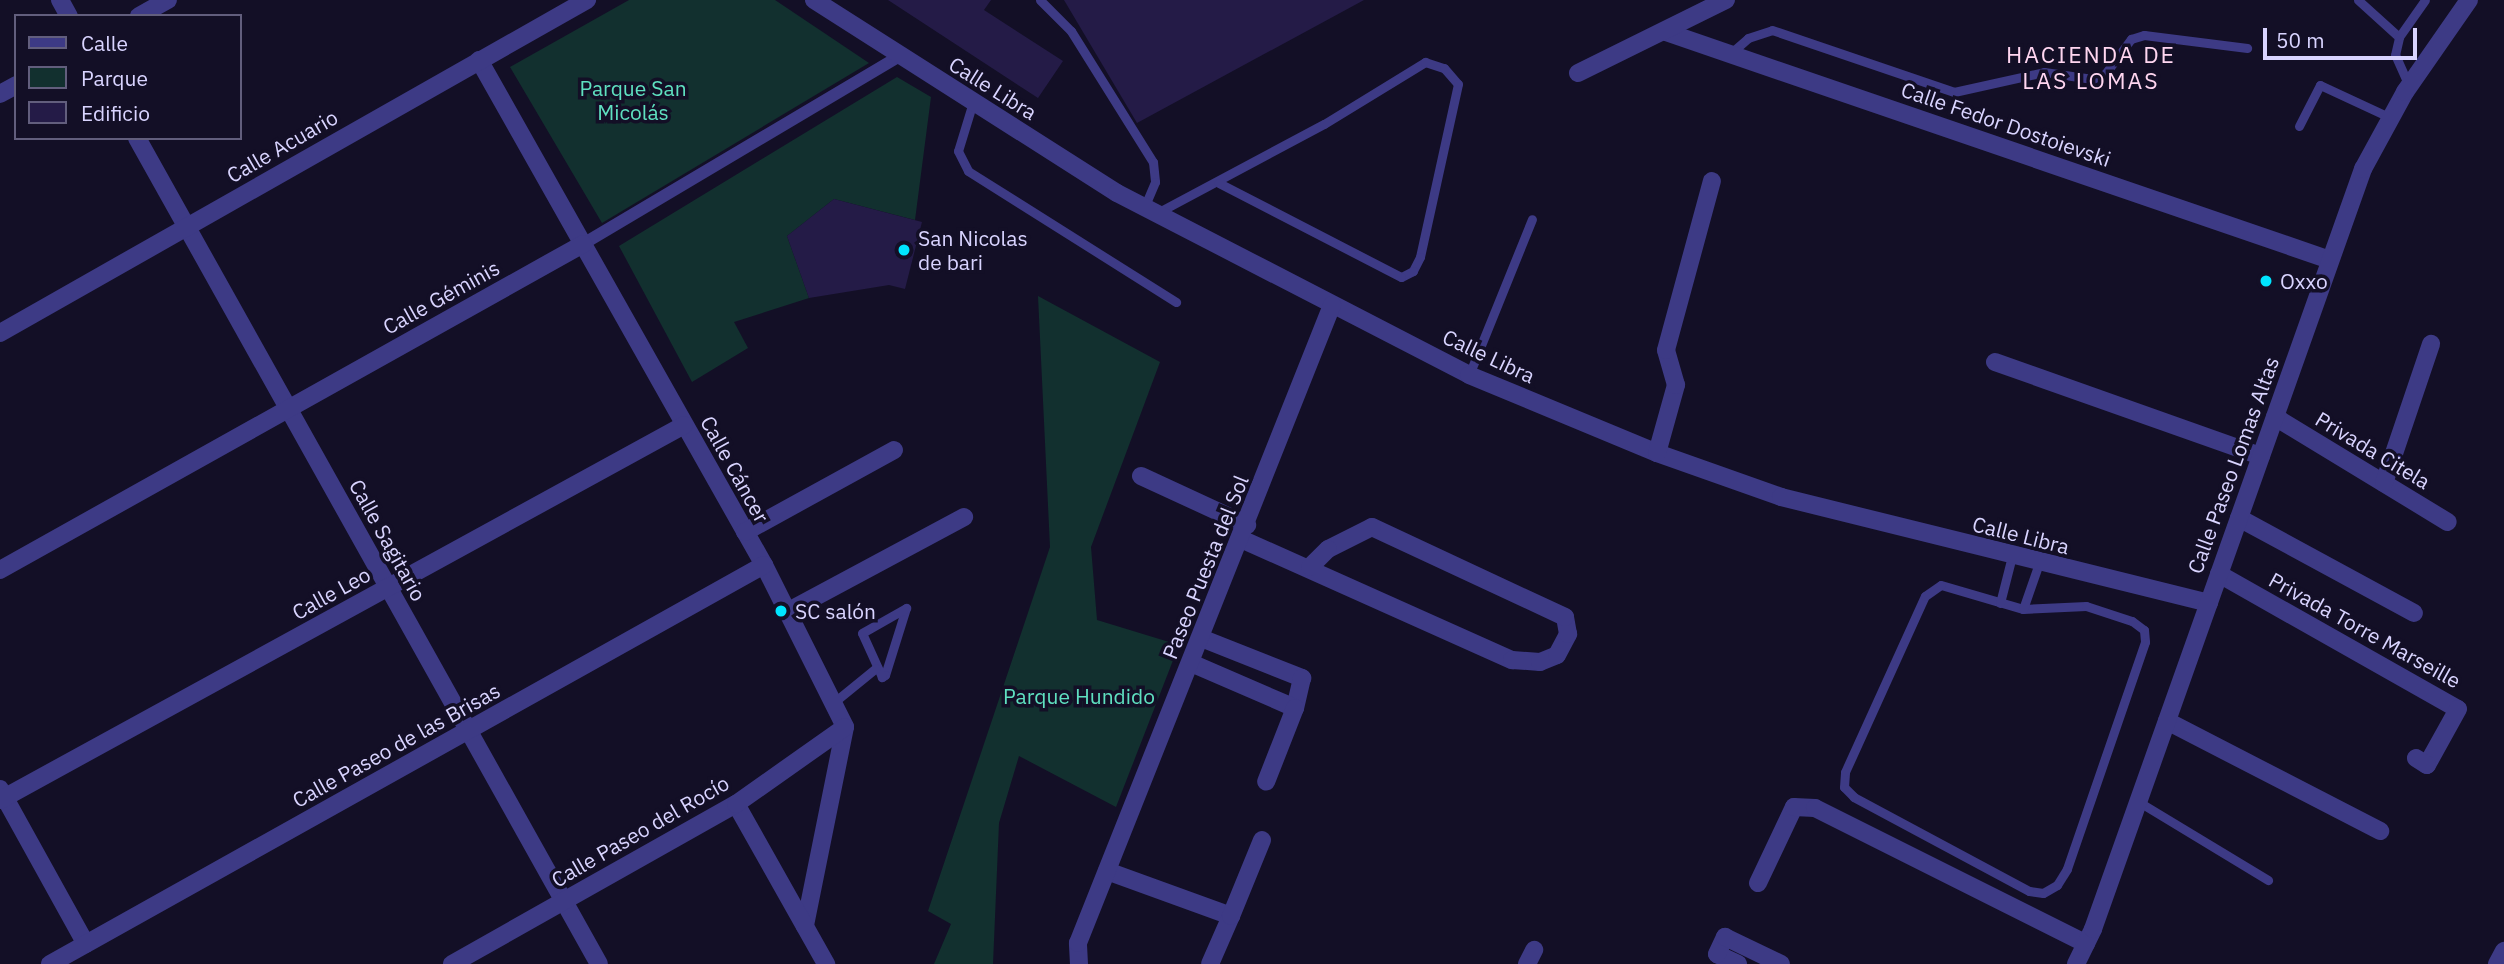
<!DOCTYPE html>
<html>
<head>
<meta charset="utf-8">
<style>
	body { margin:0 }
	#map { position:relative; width:2504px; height:964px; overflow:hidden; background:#130f26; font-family:"IBM Plex Sans",sans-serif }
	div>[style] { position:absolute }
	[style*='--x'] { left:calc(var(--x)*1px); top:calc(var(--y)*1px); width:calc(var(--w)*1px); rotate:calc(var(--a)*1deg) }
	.green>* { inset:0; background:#12302f }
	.building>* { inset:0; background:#241b47 }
	.service>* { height:9px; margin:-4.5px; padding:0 4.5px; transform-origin:4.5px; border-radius:4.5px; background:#3d3a85 }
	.pedestrian>* { height:12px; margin:-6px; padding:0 6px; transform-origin:6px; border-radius:6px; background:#3d3a85 }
	.minor>* { height:18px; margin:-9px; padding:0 9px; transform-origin:9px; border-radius:9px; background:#3d3a85 }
	.dots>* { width:19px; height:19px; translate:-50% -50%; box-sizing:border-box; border:4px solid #130f26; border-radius:50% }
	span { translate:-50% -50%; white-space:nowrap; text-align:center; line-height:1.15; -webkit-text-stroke:7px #130f26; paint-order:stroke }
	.park-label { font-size:21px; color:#5fe0c0 }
	.street-label { font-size:21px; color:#d9d4ff }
	.poi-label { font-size:21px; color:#d9d4ff }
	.left { translate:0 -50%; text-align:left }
	.neighbourhood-label { font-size:23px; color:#ffd6f0; letter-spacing:2px }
	.legend { position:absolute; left:14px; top:14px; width:228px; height:126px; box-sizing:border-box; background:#130f26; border:2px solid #625e7d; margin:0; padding:9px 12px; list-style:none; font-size:21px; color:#d9d4ff }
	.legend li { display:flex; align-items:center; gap:14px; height:35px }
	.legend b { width:35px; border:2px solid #625e7d }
	.scale { position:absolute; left:2263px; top:28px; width:154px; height:32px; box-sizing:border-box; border:4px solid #d9d4ff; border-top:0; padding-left:9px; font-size:21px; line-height:24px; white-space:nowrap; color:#d9d4ff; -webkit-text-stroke:5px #130f26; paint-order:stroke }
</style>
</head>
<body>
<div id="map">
	<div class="green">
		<div style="clip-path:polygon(629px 0,775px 0,869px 63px,602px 223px,510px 67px)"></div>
		<div style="clip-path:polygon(897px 77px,931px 97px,915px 220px,834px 199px,787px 236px,809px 298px,734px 322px,748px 348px,692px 382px,619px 246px)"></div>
		<div style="clip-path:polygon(1038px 296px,1160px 362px,1091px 547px,1097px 620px,1179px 645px,1116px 807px,1019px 756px,999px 823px,993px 964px,934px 964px,951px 924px,928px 911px,1050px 547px)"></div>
	</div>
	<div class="building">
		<div style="clip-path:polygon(888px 0,991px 0,984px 10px,1063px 61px,1038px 98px)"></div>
		<div style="clip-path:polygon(1064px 0,1364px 0,1137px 123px)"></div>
		<div style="clip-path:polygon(834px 199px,922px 222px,905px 289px,889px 285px,809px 298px,787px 236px)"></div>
	</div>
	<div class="service">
		<div style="--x:1040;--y:0;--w:44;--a:45"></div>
		<div style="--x:1071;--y:31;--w:155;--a:58"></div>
		<div style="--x:1153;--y:162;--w:20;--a:84"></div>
		<div style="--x:1155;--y:182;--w:28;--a:113"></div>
		<div style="--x:2358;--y:0;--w:55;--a:42.1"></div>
		<div style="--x:1731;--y:53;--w:23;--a:-41"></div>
		<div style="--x:1748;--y:38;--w:25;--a:-18"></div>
		<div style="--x:1772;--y:30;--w:192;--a:18.8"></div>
		<div style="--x:1954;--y:92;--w:92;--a:-12.5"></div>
		<div style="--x:2044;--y:72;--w:49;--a:8.3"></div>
		<div style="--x:2092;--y:79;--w:14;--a:-21"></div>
		<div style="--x:2105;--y:74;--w:44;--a:-53.4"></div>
		<div style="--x:2131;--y:39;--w:14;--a:-17"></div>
		<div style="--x:2144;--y:35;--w:104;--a:7.2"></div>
		<div style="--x:2409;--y:86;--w:34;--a:-114"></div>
		<div style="--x:2395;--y:55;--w:18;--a:-77"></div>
		<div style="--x:2399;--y:37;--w:45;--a:-54.9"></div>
		<div style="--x:973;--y:102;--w:51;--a:107"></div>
		<div style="--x:958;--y:151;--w:22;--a:63"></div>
		<div style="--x:968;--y:171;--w:246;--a:32.2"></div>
		<div style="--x:2299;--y:126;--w:46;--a:-62.9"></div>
		<div style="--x:2320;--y:85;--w:76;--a:24.9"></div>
		<div style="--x:1157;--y:213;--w:189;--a:-28.1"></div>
		<div style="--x:1324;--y:124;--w:119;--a:-31.5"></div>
		<div style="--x:1425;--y:62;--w:20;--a:18"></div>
		<div style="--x:1444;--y:68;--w:21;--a:49"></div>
		<div style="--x:1458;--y:84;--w:177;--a:102.4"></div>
		<div style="--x:1420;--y:257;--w:16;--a:117"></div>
		<div style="--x:1413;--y:271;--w:13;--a:153"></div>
		<div style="--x:1401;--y:277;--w:205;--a:-152.7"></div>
		<div style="--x:1469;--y:375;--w:168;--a:-68"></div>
		<div style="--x:1941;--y:585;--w:85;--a:16.3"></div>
		<div style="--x:2023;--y:609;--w:63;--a:-2.7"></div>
		<div style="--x:2086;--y:606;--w:48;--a:18.1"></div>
		<div style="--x:2132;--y:621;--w:15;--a:37"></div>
		<div style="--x:2144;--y:630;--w:12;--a:85"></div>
		<div style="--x:2145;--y:642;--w:240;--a:109"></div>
		<div style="--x:2067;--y:869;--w:19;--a:122"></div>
		<div style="--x:2057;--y:885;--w:16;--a:150"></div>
		<div style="--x:2043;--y:893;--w:14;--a:-172"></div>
		<div style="--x:2029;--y:891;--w:199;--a:-151.8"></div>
		<div style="--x:1854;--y:797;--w:14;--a:-135"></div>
		<div style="--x:1844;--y:787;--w:15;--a:-86"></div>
		<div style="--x:1845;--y:772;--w:193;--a:-65.6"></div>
		<div style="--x:1925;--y:596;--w:19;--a:-35"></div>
		<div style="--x:2000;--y:603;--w:49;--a:-75.7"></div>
		<div style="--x:906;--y:608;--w:70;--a:107.4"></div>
		<div style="--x:885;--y:675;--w:4;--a:146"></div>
		<div style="--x:882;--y:677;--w:48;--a:-114.4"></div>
		<div style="--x:862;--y:633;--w:51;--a:-29.6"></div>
		<div style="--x:2023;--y:609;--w:49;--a:-70.8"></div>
		<div style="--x:833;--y:703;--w:55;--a:-39.1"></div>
		<div style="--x:2139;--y:802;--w:151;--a:31.2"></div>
	</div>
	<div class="pedestrian">
		<div style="--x:583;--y:244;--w:369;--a:-30.7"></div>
	</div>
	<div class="minor">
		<div style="--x:60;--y:0;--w:18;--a:61"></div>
		<div style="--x:814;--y:0;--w:359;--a:32.5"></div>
		<div style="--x:1117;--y:193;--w:396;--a:27.3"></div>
		<div style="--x:1469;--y:375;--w:204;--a:22.5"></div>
		<div style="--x:1657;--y:453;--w:132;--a:19.5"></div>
		<div style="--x:1781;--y:497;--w:441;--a:13.9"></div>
		<div style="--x:139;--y:16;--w:33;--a:-29"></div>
		<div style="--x:1666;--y:32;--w:702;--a:18.95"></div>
		<div style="--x:479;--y:60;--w:580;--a:60.56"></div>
		<div style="--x:764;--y:565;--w:181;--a:63.4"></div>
		<div style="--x:845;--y:727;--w:203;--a:101.4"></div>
		<div style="--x:1578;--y:73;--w:165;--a:-26.3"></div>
		<div style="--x:0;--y:94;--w:18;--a:-29"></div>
		<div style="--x:137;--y:138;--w:946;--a:60.78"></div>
		<div style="--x:0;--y:333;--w:675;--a:-29.57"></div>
		<div style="--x:1995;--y:362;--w:282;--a:19.5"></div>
		<div style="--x:2275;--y:417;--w:202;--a:31.3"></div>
		<div style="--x:1657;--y:453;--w:71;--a:-74.4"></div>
		<div style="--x:1676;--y:385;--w:36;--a:-106"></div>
		<div style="--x:1666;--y:350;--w:175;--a:-74.8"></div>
		<div style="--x:1141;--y:476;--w:117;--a:24.8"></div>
		<div style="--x:2384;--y:483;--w:147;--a:-71.3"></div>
		<div style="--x:2239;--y:518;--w:199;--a:28.5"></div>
		<div style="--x:745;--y:532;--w:170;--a:-28.8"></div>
		<div style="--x:1241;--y:539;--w:297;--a:24.1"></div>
		<div style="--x:1512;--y:660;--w:28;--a:4"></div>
		<div style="--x:1540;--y:662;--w:18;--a:-22"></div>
		<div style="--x:1557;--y:655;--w:24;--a:-62"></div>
		<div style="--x:1568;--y:634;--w:17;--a:-100"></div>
		<div style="--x:1565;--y:617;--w:213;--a:-155"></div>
		<div style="--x:1372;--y:527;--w:49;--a:153.4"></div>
		<div style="--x:1328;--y:549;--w:25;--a:135"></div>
		<div style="--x:0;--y:570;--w:668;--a:-29.21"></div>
		<div style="--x:2219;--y:574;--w:274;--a:29.5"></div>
		<div style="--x:2458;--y:709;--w:64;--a:119"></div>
		<div style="--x:2427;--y:765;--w:13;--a:-148"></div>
		<div style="--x:787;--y:612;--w:201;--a:-28.2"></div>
		<div style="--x:1201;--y:638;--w:109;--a:21.6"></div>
		<div style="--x:1302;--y:678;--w:31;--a:103"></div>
		<div style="--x:1191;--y:663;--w:113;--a:23.4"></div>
		<div style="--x:1295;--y:708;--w:79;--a:111.4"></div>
		<div style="--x:2167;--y:721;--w:240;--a:27.3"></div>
		<div style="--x:0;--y:789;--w:177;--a:61"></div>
		<div style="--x:0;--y:800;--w:780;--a:-28.73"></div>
		<div style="--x:736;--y:804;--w:184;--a:60.6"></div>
		<div style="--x:1107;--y:871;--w:132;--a:19.9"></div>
		<div style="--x:1231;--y:916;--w:52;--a:113.6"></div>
		<div style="--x:1758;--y:883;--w:84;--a:-64.7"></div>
		<div style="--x:1794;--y:807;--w:21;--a:3"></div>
		<div style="--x:1815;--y:808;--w:303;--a:26.6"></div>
		<div style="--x:1231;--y:916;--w:82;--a:-67.8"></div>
		<div style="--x:50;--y:964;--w:818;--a:-29.2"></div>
		<div style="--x:452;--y:964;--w:326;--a:-29.4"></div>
		<div style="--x:736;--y:804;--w:133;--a:-35.2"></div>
		<div style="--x:1079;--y:964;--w:21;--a:-93"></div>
		<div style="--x:1078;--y:943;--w:687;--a:-68.29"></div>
		<div style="--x:1527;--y:964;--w:16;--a:-63"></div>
		<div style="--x:1738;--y:964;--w:23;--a:-155"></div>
		<div style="--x:1717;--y:954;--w:19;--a:-65"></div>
		<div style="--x:1725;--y:937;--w:62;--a:25.7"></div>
		<div style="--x:2076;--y:964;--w:39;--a:-64"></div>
		<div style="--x:2093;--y:929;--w:807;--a:-70.44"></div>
		<div style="--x:2363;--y:169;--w:88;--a:-61.4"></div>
		<div style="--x:2405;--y:92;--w:112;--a:-55.2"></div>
		<div style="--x:2497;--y:964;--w:15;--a:-62"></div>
	</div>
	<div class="dots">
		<div style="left:904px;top:250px;background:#00e5ff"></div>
		<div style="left:2266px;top:281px;background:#00e5ff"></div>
		<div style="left:781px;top:611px;background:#00e5ff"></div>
	</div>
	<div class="park-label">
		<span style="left:633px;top:100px">Parque San<br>Micolás</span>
		<span style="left:1079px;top:696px">Parque Hundido</span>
	</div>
	<div class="street-label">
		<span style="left:993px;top:88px;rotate:32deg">Calle Libra</span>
		<span style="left:2006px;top:124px;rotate:19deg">Calle Fedor Dostoievski</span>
		<span style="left:282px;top:146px;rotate:-30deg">Calle Acuario</span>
		<span style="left:441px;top:297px;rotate:-29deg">Calle Géminis</span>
		<span style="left:1489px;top:356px;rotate:25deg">Calle Libra</span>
		<span style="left:2373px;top:450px;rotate:31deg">Privada Citela</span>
		<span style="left:2233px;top:465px;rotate:-70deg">Calle Paseo Lomas Altas</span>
		<span style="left:735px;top:469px;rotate:61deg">Calle Cáncer</span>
		<span style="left:2021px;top:535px;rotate:14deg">Calle Libra</span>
		<span style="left:388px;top:540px;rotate:61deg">Calle Sagitario</span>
		<span style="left:1205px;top:567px;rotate:-68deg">Paseo Puesta del Sol</span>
		<span style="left:331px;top:593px;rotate:-29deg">Calle Leo</span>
		<span style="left:2365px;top:630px;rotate:29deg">Privada Torre Marseille</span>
		<span style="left:396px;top:745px;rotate:-29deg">Calle Paseo de las Brisas</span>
		<span style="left:640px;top:831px;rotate:-30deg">Calle Paseo del Rocío</span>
	</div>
	<div class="poi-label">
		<span class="left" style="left:918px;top:250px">San Nicolas<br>de bari</span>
		<span class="left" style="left:2280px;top:281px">Oxxo</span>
		<span class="left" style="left:795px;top:611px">SC salón</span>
	</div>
	<div class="neighbourhood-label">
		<span style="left:2091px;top:67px">HACIENDA DE<br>LAS LOMAS</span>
	</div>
	<ul class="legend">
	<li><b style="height:9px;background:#3d3a85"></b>Calle</li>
	<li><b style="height:19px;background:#12302f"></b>Parque</li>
	<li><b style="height:19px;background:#241b47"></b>Edificio</li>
	</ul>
	<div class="scale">50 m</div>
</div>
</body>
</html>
